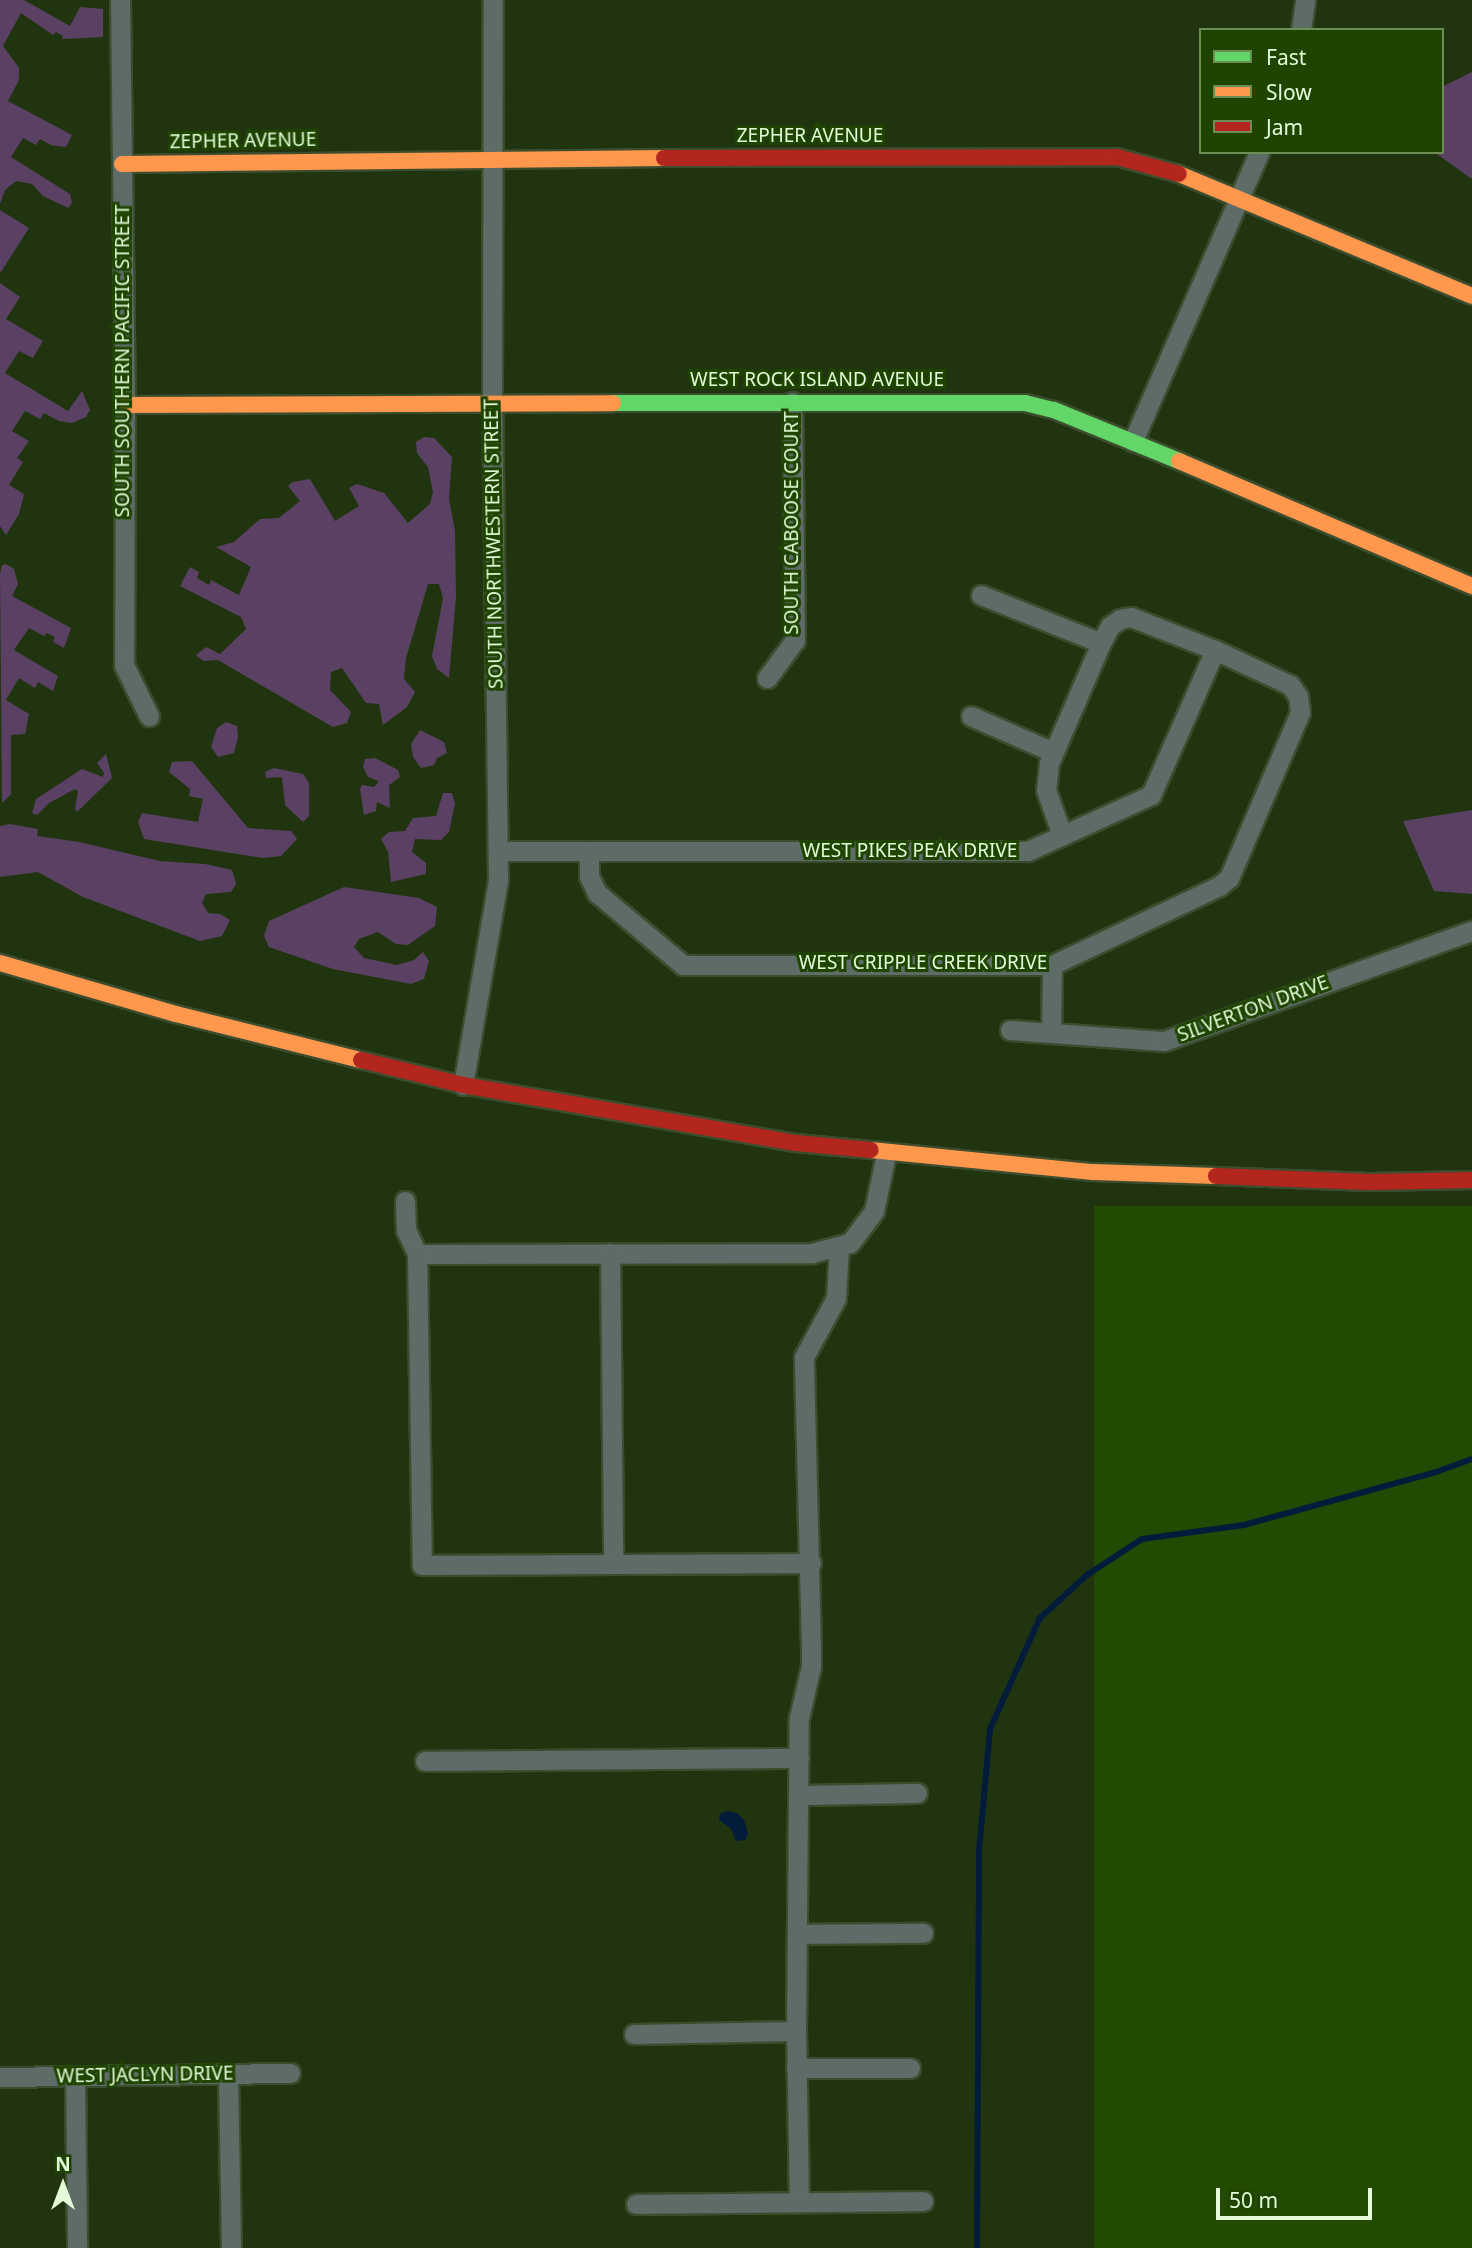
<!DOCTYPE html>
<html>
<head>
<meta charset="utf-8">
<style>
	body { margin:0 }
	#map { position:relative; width:1472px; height:2248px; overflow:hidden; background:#20350f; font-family:"Noto Sans",sans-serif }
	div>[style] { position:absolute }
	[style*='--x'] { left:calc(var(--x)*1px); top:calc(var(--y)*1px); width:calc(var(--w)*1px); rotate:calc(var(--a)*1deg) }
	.built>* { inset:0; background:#234a02; transform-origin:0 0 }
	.green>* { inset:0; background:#5a4163 }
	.water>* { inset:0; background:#031c3c }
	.stream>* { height:6px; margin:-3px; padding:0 3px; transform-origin:3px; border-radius:3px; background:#031c3c }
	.roads { filter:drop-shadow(2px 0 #3c4d2f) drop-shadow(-2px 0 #3c4d2f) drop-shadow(0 2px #3c4d2f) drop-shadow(0 -2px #3c4d2f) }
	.street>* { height:19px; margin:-9.5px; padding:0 9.5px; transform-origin:9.5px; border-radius:9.5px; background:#5d6c67 }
	.fast>* { height:16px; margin:-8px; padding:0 8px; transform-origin:8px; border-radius:8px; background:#63d668 }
	.slow>* { height:16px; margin:-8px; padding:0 8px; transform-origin:8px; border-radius:8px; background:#ff974d }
	.jam>* { height:16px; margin:-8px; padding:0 8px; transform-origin:8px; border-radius:8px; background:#b3261e }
	span { translate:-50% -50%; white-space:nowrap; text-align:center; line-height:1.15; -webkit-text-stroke:6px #1e4400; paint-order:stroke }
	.street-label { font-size:19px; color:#e4fbd9 }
	.legend { position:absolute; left:1199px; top:28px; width:245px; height:126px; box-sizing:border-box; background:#1e4400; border:2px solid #6d8d57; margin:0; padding:9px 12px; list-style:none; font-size:21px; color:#e4fbd9 }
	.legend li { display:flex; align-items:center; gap:14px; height:35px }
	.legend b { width:35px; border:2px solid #6d8d57 }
	.north { position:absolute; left:28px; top:2150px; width:70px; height:70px; -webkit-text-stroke:5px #1e4400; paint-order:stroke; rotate:0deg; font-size:19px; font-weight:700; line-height:28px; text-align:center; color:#e4fbd9 }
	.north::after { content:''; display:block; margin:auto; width:24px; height:32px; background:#e4fbd9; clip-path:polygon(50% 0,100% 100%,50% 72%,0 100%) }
	.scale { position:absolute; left:1216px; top:2188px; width:156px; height:32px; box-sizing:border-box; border:4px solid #e4fbd9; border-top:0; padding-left:9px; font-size:21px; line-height:24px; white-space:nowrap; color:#e4fbd9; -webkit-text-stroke:5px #1e4400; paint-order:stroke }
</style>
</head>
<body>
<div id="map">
	<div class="built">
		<div style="left:1094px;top:1206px;width:378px;height:1042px"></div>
	</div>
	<div class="green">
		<div style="clip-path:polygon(0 0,24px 0,70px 26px,80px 7px,103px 9px,103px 37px,62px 39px,63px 36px,56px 32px,53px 35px,21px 13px,3px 46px,19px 68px,19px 80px,8px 101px,72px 135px,66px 147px,51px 145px,40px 139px,36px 145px,23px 138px,11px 157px,70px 194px,72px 203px,68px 208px,43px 196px,32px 184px,16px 181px,5px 190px,0 204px)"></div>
		<div style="clip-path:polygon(1472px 72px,1472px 179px,1434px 152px,1442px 152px,1442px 87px)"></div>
		<div style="clip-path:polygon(0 210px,29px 228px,1px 272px,0 271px)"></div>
		<div style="clip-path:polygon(0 283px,20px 297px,6px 319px,43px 341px,33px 358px,19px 351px,5px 373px,68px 411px,82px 391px,90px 410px,86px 417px,72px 423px,59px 421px,44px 413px,40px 419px,25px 411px,12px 431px,29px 441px,17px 458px,23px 462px,9px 485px,24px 494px,19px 514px,6px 535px,0 526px)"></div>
		<div style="clip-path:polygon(424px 437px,434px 438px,452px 457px,449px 499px,455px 531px,456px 596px,449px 678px,437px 669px,432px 656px,443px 598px,439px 584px,428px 584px,406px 658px,404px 679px,415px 692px,407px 707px,383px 725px,379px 704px,366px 703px,342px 668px,331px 672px,330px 690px,351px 712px,347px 723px,333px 727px,218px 660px,203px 661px,196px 655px,206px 647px,220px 654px,246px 629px,241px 617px,180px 586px,190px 567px,199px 572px,197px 578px,209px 585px,211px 580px,239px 595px,251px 567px,216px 547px,234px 542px,260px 519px,279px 518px,300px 501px,288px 486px,293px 482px,310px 479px,335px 521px,359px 506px,349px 488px,357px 484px,384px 493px,408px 523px,430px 504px,433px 492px,428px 467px,417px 453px,416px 442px)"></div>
		<div style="clip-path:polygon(6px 564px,14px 569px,18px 584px,12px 596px,71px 628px,64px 648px,53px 642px,55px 637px,47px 633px,44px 636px,29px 628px,14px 650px,58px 676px,53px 691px,38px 682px,35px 688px,19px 678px,6px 700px,29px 714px,25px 734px,11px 735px,11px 794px,2px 803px,0 573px,2px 565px)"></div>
		<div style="clip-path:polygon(226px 722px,237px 726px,238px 737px,234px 753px,218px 757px,211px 747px,217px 728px)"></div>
		<div style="clip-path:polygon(420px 730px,444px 742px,447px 753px,437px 758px,434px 765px,421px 768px,413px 757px,411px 744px)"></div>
		<div style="clip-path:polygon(106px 754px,112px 778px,77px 812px,75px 809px,78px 791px,75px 789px,49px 803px,37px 815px,32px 813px,36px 799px,82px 769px,103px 777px,104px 773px,97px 763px)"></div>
		<div style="clip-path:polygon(375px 758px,398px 770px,400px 777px,389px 785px,390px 808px,377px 802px,376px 811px,364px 815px,360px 789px,362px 785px,374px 787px,379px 781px,368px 777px,363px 767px,365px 759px)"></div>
		<div style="clip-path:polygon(192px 761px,248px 828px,291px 831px,297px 839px,281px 856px,263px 858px,144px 839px,138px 822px,142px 813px,198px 822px,203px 799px,189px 796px,190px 789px,169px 772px,172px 762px)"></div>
		<div style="clip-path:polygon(274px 768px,303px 774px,309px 783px,309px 816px,303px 822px,285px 805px,282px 777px,266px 778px,265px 772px)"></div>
		<div style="clip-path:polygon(443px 793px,452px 793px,455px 803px,449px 832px,441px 840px,415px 839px,412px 852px,426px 863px,426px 874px,391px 882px,388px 852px,381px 839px,389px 832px,405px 831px,413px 818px,436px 816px)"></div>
		<div style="clip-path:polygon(1472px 810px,1472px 894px,1434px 891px,1403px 821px)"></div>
		<div style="clip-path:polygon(10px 824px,38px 829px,37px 836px,79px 842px,160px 861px,205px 864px,232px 870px,236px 884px,231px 892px,206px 894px,202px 903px,208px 913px,220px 914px,230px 920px,222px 936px,200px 941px,83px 897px,38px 872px,0 877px,0 826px)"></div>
		<div style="clip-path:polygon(344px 887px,419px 898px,437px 907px,435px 926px,408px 945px,396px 944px,378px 932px,359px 939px,354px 947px,364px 958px,397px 965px,414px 960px,423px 952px,429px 961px,424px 979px,411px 984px,333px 969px,269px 947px,264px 936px,269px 921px)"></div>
	</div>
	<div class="water">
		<div style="clip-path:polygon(727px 1811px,737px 1813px,744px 1820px,748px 1834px,745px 1840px,736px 1841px,731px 1829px,719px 1820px,720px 1814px)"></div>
	</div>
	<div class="stream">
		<div style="--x:977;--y:2248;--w:397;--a:-89.7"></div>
		<div style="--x:979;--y:1851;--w:122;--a:-84.8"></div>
		<div style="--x:990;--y:1729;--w:122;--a:-65.8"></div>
		<div style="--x:1040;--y:1618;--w:64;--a:-42.5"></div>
		<div style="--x:1087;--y:1575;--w:66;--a:-33.2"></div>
		<div style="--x:1142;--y:1539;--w:103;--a:-7.8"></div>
		<div style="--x:1244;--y:1525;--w:199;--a:-15.4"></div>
		<div style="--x:1436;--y:1472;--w:38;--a:-20"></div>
	</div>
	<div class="roads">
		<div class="street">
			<div style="--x:120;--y:0;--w:405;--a:89.3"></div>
			<div style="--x:125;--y:405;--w:260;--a:90.2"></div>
			<div style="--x:124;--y:665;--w:57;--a:63.9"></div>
			<div style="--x:1301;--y:30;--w:30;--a:-82"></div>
			<div style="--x:1133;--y:441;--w:315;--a:-66.4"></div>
			<div style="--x:981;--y:595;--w:129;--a:21.8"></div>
			<div style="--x:767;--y:678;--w:47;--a:-53.6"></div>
			<div style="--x:795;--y:640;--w:238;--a:-90.7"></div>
			<div style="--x:971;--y:716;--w:90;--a:23.7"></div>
			<div style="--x:498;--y:851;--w:530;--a:0"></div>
			<div style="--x:1028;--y:851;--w:135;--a:-24.5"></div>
			<div style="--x:1151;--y:795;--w:158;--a:-66.2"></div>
			<div style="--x:589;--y:851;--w:25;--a:90"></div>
			<div style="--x:589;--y:876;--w:19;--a:65"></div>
			<div style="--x:597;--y:893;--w:112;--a:39.9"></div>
			<div style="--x:683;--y:965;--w:369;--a:0"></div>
			<div style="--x:1052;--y:965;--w:185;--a:-25.3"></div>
			<div style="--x:1219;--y:886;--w:13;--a:-39"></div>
			<div style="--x:1229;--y:878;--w:181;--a:-66.8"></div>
			<div style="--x:1300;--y:712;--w:16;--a:-97"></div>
			<div style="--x:1298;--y:696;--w:14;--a:-126"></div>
			<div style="--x:1290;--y:685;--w:83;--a:-155"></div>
			<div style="--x:1215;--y:650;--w:90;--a:-158.6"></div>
			<div style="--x:1131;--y:617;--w:11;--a:170"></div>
			<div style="--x:1120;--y:619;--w:12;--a:145"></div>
			<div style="--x:1110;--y:626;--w:19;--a:118"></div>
			<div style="--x:1101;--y:643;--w:131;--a:113.4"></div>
			<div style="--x:1049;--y:763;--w:27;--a:96"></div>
			<div style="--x:1046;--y:790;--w:48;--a:70.4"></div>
			<div style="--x:1010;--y:1030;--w:154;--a:4.1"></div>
			<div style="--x:1164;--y:1041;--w:327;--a:-19.7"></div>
			<div style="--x:1051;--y:1032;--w:67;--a:-89.1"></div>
			<div style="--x:463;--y:1085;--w:208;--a:-80.3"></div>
			<div style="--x:498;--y:880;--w:477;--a:-90.7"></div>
			<div style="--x:492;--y:403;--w:403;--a:-89.9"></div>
			<div style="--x:405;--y:1201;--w:29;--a:88"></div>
			<div style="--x:406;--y:1230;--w:26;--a:65"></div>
			<div style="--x:417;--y:1254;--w:395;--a:-0.1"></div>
			<div style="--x:812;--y:1253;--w:39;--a:-15"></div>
			<div style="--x:850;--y:1243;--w:40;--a:-53"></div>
			<div style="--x:874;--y:1211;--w:58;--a:-78.1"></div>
			<div style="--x:610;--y:1253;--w:311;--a:89.4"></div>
			<div style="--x:417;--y:1254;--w:311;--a:89.1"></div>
			<div style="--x:422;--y:1565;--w:389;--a:-0.3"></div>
			<div style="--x:425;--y:1761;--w:374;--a:-0.5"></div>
			<div style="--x:798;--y:1795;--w:119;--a:-1"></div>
			<div style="--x:797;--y:1934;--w:126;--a:-0.5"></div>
			<div style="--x:634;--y:2034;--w:162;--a:-1.1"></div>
			<div style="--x:796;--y:2068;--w:114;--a:0"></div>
			<div style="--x:228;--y:2074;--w:174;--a:89"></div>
			<div style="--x:75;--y:2076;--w:172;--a:89.3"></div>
			<div style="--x:0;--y:2077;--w:290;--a:-0.8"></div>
			<div style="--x:799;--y:2202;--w:171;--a:-91"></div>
			<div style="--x:796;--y:2031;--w:313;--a:-89.5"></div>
			<div style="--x:799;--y:1718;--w:53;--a:-77"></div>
			<div style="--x:811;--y:1666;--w:17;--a:-90"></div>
			<div style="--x:811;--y:1649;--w:292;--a:-91.4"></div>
			<div style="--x:804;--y:1357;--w:67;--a:-61.5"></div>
			<div style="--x:836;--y:1298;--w:52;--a:-86.7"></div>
			<div style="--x:636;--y:2204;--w:287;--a:-0.6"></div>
		</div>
		<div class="fast">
			<div style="--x:613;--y:403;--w:412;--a:0"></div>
			<div style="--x:1025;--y:403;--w:30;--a:14"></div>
			<div style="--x:1054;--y:410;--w:135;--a:22.2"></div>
		</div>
		<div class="slow">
			<div style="--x:122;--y:164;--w:542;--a:-0.63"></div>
			<div style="--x:1179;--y:174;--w:317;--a:22.6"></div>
			<div style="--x:125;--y:405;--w:488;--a:-0.2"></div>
			<div style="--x:1179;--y:461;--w:319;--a:23.1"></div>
			<div style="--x:0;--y:963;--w:183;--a:16.2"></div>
			<div style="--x:176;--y:1014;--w:191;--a:14"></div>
			<div style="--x:871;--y:1150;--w:223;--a:5.7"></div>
			<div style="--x:1093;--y:1172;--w:123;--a:1.9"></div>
		</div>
		<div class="jam">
			<div style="--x:664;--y:158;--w:453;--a:-0.1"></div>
			<div style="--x:1117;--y:157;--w:64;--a:15.3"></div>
			<div style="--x:361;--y:1060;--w:105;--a:13.8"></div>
			<div style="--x:463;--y:1085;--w:338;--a:9.9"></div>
			<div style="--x:796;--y:1143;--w:75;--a:5.3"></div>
			<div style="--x:1216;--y:1176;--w:152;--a:2.3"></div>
			<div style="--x:1368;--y:1182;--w:104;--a:-1.1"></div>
		</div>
	</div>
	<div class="street-label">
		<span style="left:810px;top:136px">ZEPHER AVENUE</span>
		<span style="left:243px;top:141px;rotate:-1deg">ZEPHER AVENUE</span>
		<span style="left:123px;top:361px;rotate:-90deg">SOUTH SOUTHERN PACIFIC STREET</span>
		<span style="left:817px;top:380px">WEST ROCK ISLAND AVENUE</span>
		<span style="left:792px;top:523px;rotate:-90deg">SOUTH CABOOSE COURT</span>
		<span style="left:494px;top:544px;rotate:-91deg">SOUTH NORTHWESTERN STREET</span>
		<span style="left:910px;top:851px">WEST PIKES PEAK DRIVE</span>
		<span style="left:923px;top:963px">WEST CRIPPLE CREEK DRIVE</span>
		<span style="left:1253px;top:1009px;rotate:-20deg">SILVERTON DRIVE</span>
		<span style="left:145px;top:2075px;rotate:-1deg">WEST JACLYN DRIVE</span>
	</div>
	<ul class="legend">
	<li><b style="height:9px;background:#63d668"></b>Fast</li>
	<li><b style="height:9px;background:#ff974d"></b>Slow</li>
	<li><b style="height:9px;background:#b3261e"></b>Jam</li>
	</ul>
	<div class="north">N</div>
	<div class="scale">50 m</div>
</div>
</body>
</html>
